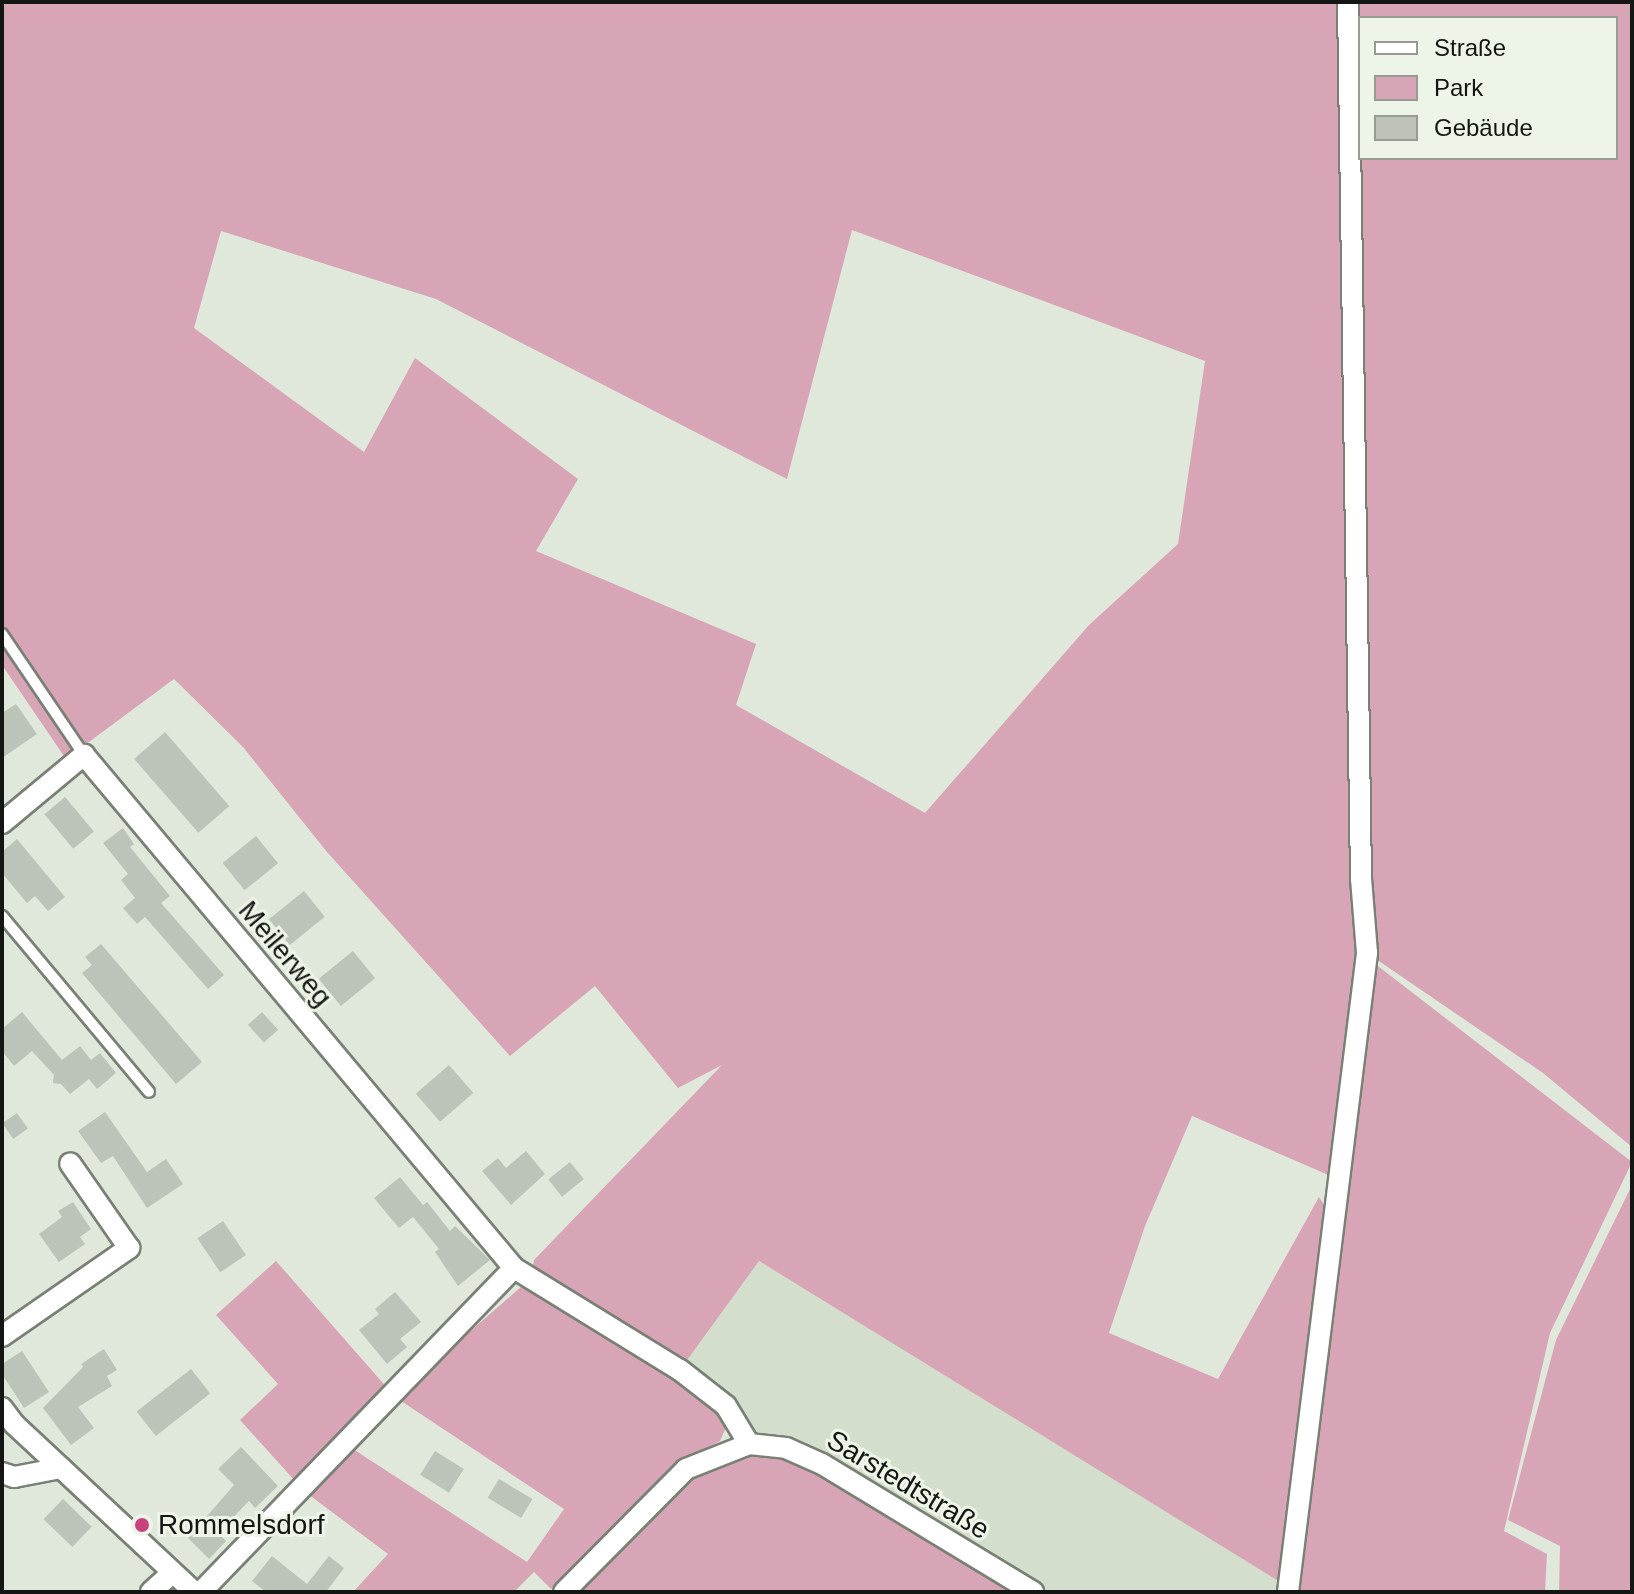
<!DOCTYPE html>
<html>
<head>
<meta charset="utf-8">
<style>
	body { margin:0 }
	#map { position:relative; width:1634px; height:1594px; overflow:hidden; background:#e0e8dc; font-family:Arial,sans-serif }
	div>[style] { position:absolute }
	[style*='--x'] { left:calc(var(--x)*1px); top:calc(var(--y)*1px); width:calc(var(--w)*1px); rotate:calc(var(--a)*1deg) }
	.built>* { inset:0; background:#d3decc }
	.green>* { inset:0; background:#d7a5b6 }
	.building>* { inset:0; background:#bcc3b8; transform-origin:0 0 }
	.roads { filter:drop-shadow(2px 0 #798075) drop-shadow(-2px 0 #798075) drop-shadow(0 2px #798075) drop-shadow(0 -2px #798075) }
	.lane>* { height:10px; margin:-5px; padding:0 5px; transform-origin:5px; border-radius:5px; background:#fff }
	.street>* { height:20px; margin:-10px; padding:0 10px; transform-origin:10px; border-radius:10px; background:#fff }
	.dots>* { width:22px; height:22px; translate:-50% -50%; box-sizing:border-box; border:4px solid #edf5e9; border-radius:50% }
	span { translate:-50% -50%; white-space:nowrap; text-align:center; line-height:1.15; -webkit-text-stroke:6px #edf5e9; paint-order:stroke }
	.street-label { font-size:28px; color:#131612 }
	.poi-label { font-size:28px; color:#131612 }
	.left { translate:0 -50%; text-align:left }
	.frame { position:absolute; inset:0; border:4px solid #131612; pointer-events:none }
	.legend { position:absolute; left:1358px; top:16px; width:260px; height:144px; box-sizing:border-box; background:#edf5e9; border:2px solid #969c93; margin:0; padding:10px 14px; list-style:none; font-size:24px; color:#131612 }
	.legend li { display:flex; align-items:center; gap:16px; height:40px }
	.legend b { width:40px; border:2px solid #969c93 }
</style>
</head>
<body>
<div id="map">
	<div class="built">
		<div style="clip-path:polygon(759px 1261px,1289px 1587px,1288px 1592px,564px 1592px,749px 1444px,680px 1370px)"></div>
	</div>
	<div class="green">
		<div style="clip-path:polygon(evenodd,2px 2px,1632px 2px,1632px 1147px,1543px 1073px,1367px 953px,1340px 1180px,1192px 1116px,1145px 1226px,1109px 1333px,1218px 1379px,1319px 1197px,1328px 1211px,1280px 1582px,759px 1261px,685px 1363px,532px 1273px,534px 1260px,722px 1065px,678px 1088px,595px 986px,510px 1056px,327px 852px,243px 747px,174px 679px,66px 759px,2px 665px,2px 2px,1360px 18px,1616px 18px,1616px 158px,1360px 158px,1360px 18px,2px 2px,852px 230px,1205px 361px,1178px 544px,1089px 625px,925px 813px,736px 705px,756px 644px,536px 551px,578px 479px,415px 358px,364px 452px,194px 328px,221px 231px,436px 299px,787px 479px,852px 230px)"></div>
		<div style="clip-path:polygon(1374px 963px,1632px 1162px,1550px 1333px,1504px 1531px,1547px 1554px,1545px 1592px,1297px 1592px)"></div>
		<div style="clip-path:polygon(1632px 1185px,1632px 1592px,1559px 1592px,1560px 1546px,1508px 1520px,1556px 1340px)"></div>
		<div style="clip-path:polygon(276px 1261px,389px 1390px,296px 1482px,240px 1420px,278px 1384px,216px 1315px)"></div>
		<div style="clip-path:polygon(523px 1285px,715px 1406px,727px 1425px,720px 1441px,681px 1462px,551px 1589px,534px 1572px,514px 1592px,353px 1592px,388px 1554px,308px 1494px,353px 1449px,527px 1562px,564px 1509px,395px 1397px)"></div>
		<div style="clip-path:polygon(749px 1444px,786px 1448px,1033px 1592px,564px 1592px,686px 1469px)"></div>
	</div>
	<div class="building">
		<div style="clip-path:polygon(16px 704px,37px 734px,2px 758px,2px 713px)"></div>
		<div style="left:165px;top:732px;width:98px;height:41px;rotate:49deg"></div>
		<div style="left:65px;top:797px;width:45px;height:27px;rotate:50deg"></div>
		<div style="clip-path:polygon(123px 828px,134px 844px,130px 847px,170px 896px,161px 903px,224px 975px,208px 989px,145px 917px,137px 924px,123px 908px,135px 898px,121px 880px,128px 874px,103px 843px)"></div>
		<div style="left:256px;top:836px;width:35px;height:43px;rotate:51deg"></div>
		<div style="clip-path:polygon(17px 839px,65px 897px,48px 911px,35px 896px,27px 903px,2px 873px,2px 852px)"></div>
		<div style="left:304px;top:891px;width:33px;height:45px;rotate:51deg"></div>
		<div style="clip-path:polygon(101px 944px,202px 1062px,176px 1084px,82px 973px,92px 965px,85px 957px)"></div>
		<div style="left:353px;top:951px;width:35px;height:44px;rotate:51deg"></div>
		<div style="clip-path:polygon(22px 1012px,62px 1060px,80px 1046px,91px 1060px,100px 1053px,116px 1073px,97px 1089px,89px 1079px,70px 1094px,61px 1084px,53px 1083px,54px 1075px,32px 1051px,14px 1066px,2px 1051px,2px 1029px)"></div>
		<div style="left:262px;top:1012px;width:24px;height:19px;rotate:48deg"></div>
		<div style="left:449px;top:1065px;width:37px;height:44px;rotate:49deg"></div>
		<div style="clip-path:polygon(105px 1112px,147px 1172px,166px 1159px,183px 1184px,147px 1208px,113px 1156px,101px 1163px,78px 1131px)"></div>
		<div style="left:17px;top:1113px;width:19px;height:18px;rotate:55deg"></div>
		<div style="clip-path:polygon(526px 1151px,545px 1174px,511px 1205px,482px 1171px,498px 1158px,506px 1168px)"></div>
		<div style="left:570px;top:1162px;width:22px;height:28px;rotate:51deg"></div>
		<div style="clip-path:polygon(400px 1177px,423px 1205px,427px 1202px,450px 1231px,455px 1226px,490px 1260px,458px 1286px,435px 1252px,439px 1249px,413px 1217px,399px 1228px,374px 1198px)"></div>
		<div style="clip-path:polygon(73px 1202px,91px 1229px,80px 1237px,85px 1244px,59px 1262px,39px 1234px,62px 1217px,58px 1211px)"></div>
		<div style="left:223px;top:1221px;width:41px;height:31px;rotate:56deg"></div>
		<div style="clip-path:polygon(395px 1292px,421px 1322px,400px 1339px,407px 1347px,387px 1364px,359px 1330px,379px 1314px,375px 1309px)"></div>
		<div style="clip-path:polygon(104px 1349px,117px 1370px,107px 1376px,112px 1386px,78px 1407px,94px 1428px,71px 1445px,43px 1408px,83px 1367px,81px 1364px)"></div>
		<div style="clip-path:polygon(22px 1351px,49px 1392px,24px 1408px,2px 1374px,2px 1364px)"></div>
		<div style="left:191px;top:1369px;width:31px;height:69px;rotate:52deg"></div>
		<div style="clip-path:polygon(241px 1447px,278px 1486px,255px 1508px,249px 1501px,218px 1533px,226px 1541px,209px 1559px,188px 1538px,234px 1485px,218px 1469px)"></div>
		<div style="left:435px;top:1451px;width:34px;height:28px;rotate:32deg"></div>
		<div style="left:499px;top:1479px;width:39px;height:22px;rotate:31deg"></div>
		<div style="left:63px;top:1499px;width:40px;height:28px;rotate:44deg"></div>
		<div style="clip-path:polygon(272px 1556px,307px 1584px,329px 1556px,344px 1568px,326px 1592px,266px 1592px,252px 1581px)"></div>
	</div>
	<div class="roads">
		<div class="lane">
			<div style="--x:2;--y:634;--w:146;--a:55.9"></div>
			<div style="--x:2;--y:916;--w:229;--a:50.1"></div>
		</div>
		<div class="street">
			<div style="--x:2;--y:823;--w:107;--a:-39.7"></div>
			<div style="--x:84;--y:755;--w:669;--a:50.03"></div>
			<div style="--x:514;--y:1268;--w:195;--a:31.6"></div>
			<div style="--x:680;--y:1370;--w:58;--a:38"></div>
			<div style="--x:726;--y:1406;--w:44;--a:58.8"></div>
			<div style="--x:2;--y:1336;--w:155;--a:-34.7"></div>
			<div style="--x:129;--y:1248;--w:103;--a:-124.8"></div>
			<div style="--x:2;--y:1408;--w:20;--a:53"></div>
			<div style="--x:14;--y:1424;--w:246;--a:43"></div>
			<div style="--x:2;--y:1473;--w:13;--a:18"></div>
			<div style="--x:14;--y:1477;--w:48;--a:-10.8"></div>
			<div style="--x:151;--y:1592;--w:28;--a:-42"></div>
			<div style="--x:201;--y:1592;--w:450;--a:-46"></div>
			<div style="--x:564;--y:1592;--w:173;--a:-45.2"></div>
			<div style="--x:686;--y:1469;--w:68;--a:-21.6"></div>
			<div style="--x:749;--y:1444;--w:37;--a:6"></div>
			<div style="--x:786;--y:1448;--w:39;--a:24"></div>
			<div style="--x:822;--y:1464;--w:247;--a:31.2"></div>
			<div style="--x:1288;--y:1592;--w:644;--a:-82.95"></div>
			<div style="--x:1367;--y:953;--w:74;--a:-94.6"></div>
			<div style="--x:1361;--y:879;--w:877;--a:-90.85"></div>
		</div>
	</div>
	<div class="dots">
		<div style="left:142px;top:1525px;background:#c94280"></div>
	</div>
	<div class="street-label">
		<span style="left:285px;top:954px;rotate:50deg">Meilerweg</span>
		<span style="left:908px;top:1485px;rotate:31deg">Sarstedtstraße</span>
	</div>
	<div class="poi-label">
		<span class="left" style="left:158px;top:1525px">Rommelsdorf</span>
	</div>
	<div class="frame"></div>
	<ul class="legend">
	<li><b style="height:10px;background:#fff"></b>Straße</li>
	<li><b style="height:22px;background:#d7a5b6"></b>Park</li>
	<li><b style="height:22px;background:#bcc3b8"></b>Gebäude</li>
	</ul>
</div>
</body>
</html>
